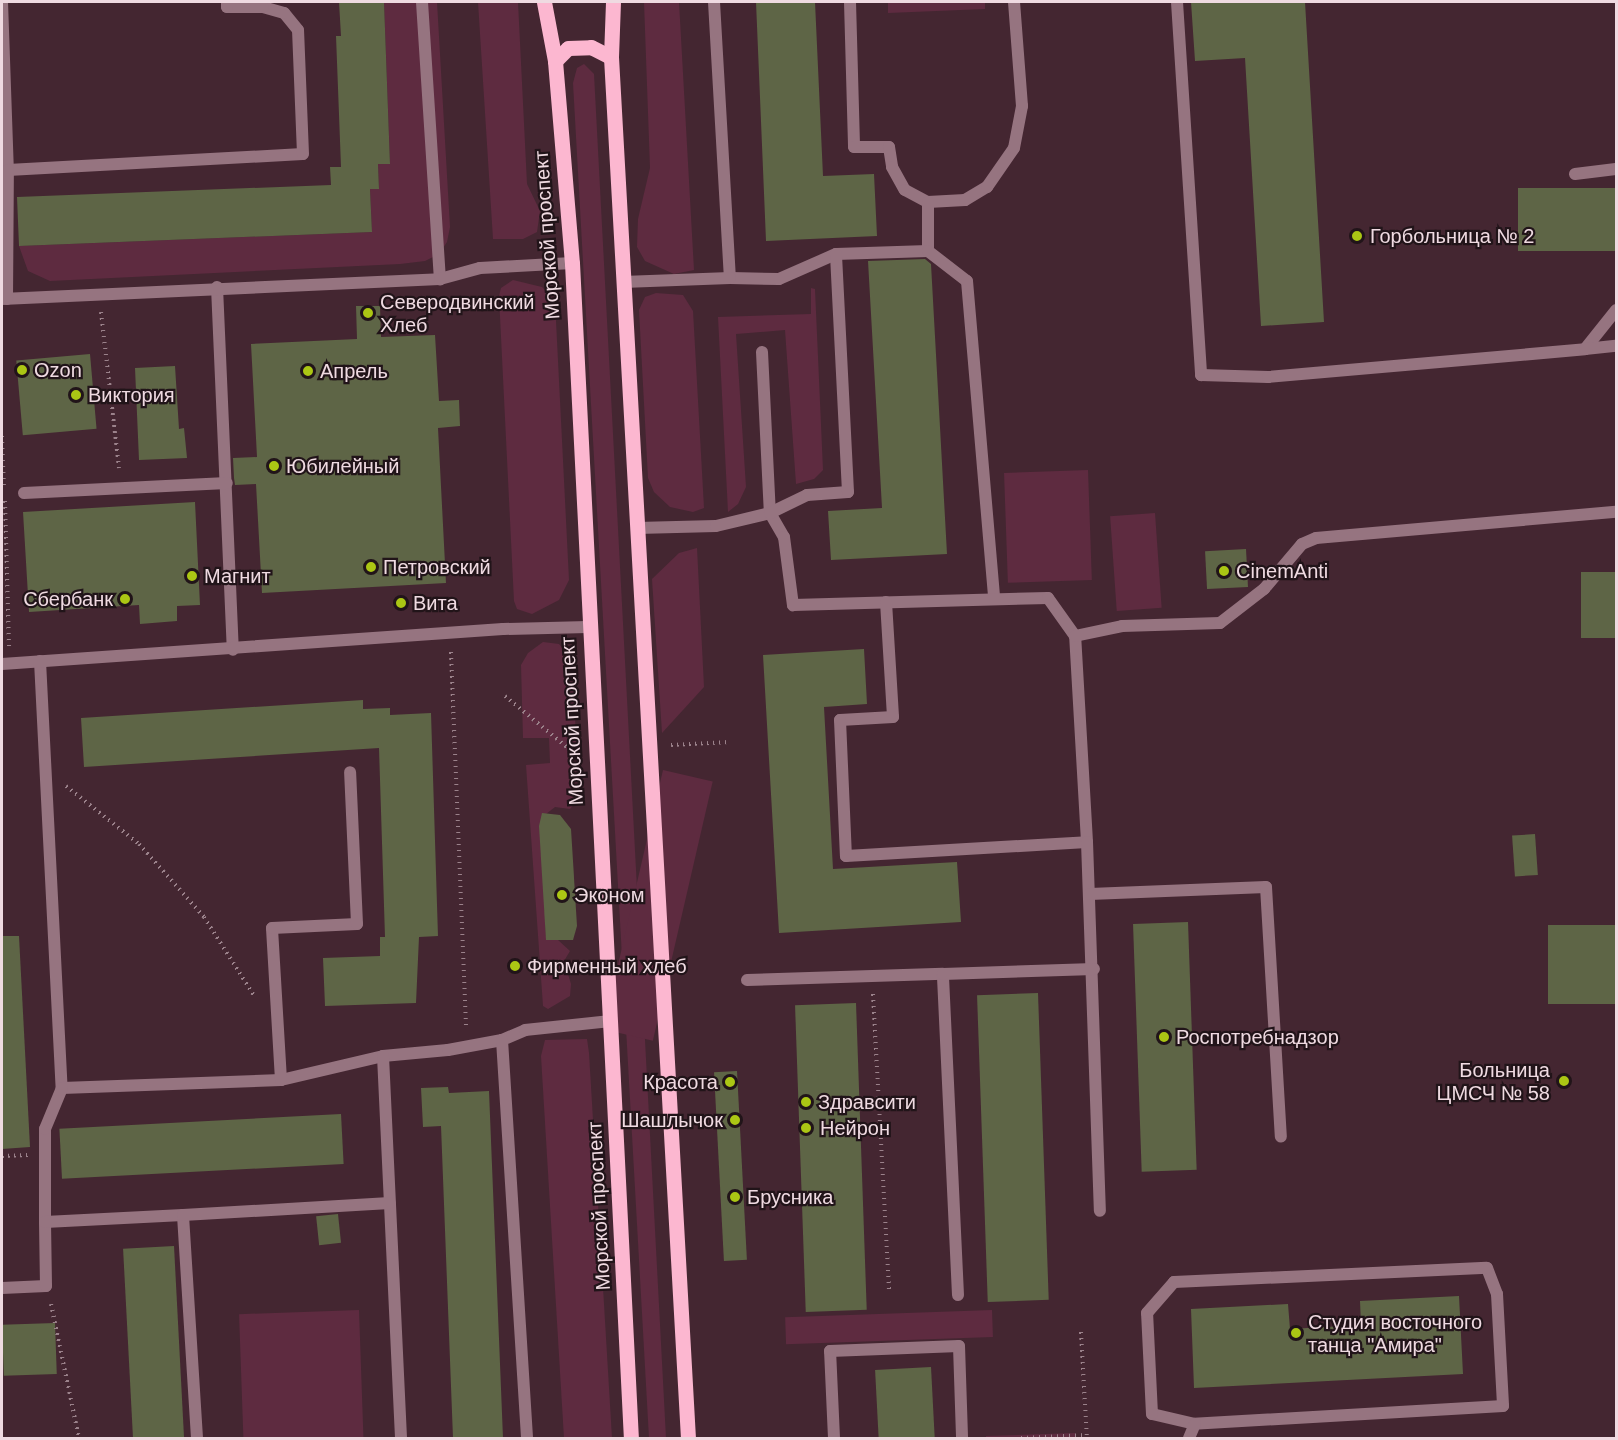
<!DOCTYPE html>
<html>
<head>
<meta charset="utf-8">
<style>
	body { margin:0 }
	#map { position:relative; width:1618px; height:1440px; overflow:hidden; background:#442631; font-family:Arial,sans-serif }
	div>[style] { position:absolute }
	[style*='--x'] { left:calc(var(--x)*1px); top:calc(var(--y)*1px); width:calc(var(--w)*1px); rotate:calc(var(--a)*1deg) }
	.green>* { inset:0; background:#5e2b40; transform-origin:0 0 }
	.building>* { inset:0; background:#5e6546; transform-origin:0 0 }
	.path>* { height:4px; margin-top:-2px; transform-origin:0; background:repeating-linear-gradient(90deg,#9b828b 0 1.5px,transparent 0 6px) }
	.lane>* { height:12px; margin:-6px; padding:0 6px; transform-origin:6px; border-radius:6px; background:#967480 }
	.primary>* { height:15px; margin:-7.5px; padding:0 7.5px; transform-origin:7.5px; border-radius:7.5px; background:#fcb7d0 }
	.dots>* { width:16px; height:16px; translate:-50% -50%; box-sizing:border-box; border:3px solid #211419; border-radius:50% }
	span { translate:-50% -50%; white-space:nowrap; text-align:center; line-height:1.15; -webkit-text-stroke:4.5px #211419; paint-order:stroke }
	.street-label { font-size:20px; color:#efdae1 }
	.poi-label { font-size:20px; color:#efdae1 }
	.left { translate:0 -50%; text-align:left }
	.right { translate:-100% -50%; text-align:right }
	.frame { position:absolute; inset:0; border:3px solid #efdae1; pointer-events:none }
</style>
</head>
<body>
<div id="map">
	<div class="green">
		<div style="clip-path:polygon(384px 2px,437px 2px,450px 227px,447px 242px,439px 254px,425px 261px,400px 264px,50px 281px,28px 271px,19px 246px,372px 232px,370px 189px,379px 188px,378px 164px,390px 163px)"></div>
		<div style="clip-path:polygon(478px 2px,518px 2px,527px 184px,540px 211px,537px 232px,523px 239px,493px 239px)"></div>
		<div style="clip-path:polygon(644px 2px,679px 2px,694px 270px,674px 274px,645px 261px,637px 247px,638px 219px,650px 168px)"></div>
		<div style="clip-path:polygon(888px 2px,985px 2px,985px 9px,888px 13px)"></div>
		<div style="clip-path:polygon(584px 64px,594px 74px,666px 1438px,649px 1438px,573px 83px,577px 68px)"></div>
		<div style="clip-path:polygon(513px 280px,542px 287px,555px 301px,569px 580px,559px 600px,532px 614px,517px 609px,514px 601px,499px 296px,501px 288px)"></div>
		<div style="clip-path:polygon(811px 288px,815px 289px,823px 470px,814px 479px,796px 484px,785px 330px,736px 334px,746px 487px,738px 504px,728px 512px,718px 317px,811px 314px)"></div>
		<div style="clip-path:polygon(656px 293px,683px 295px,693px 311px,704px 508px,693px 512px,670px 507px,654px 492px,648px 478px,639px 310px,645px 297px)"></div>
		<div style="left:1088px;top:470px;width:110px;height:84px;rotate:88deg"></div>
		<div style="left:1155px;top:513px;width:95px;height:45px;rotate:86deg"></div>
		<div style="clip-path:polygon(697px 548px,704px 687px,662px 733px,652px 579px,679px 553px)"></div>
		<div style="clip-path:polygon(543px 642px,559px 644px,574px 662px,577px 801px,570px 809px,555px 807px,541px 818px,546px 937px,558px 940px,570px 951px,564px 961px,571px 984px,570px 996px,548px 1009px,543px 1006px,526px 765px,550px 763px,549px 738px,523px 738px,521px 665px,528px 653px)"></div>
		<div style="left:663px;top:770px;width:51px;height:266px;rotate:13deg"></div>
		<div style="clip-path:polygon(587px 1039px,589px 1053px,612px 1438px,564px 1438px,541px 1056px,545px 1040px)"></div>
		<div style="left:359px;top:1310px;width:128px;height:120px;rotate:88deg"></div>
		<div style="left:992px;top:1310px;width:27px;height:207px;rotate:88deg"></div>
		<div style="clip-path:polygon(1075px 1433px,1075px 1438px,986px 1438px,986px 1436px)"></div>
	</div>
	<div class="building">
		<div style="clip-path:polygon(339px 2px,384px 2px,390px 164px,378px 164px,379px 189px,370px 189px,372px 232px,19px 246px,17px 197px,331px 185px,330px 167px,341px 167px,336px 36px,341px 36px)"></div>
		<div style="clip-path:polygon(756px 2px,815px 2px,823px 176px,874px 174px,877px 236px,766px 241px)"></div>
		<div style="clip-path:polygon(1191px 2px,1305px 2px,1324px 322px,1261px 326px,1245px 58px,1195px 61px)"></div>
		<div style="left:1617px;top:188px;width:63px;height:99px;rotate:90deg"></div>
		<div style="clip-path:polygon(925px 259px,931px 264px,947px 554px,831px 560px,828px 511px,882px 508px,868px 261px)"></div>
		<div style="clip-path:polygon(356px 306px,380px 306px,381px 337px,435px 335px,439px 401px,459px 400px,460px 426px,438px 428px,446px 583px,262px 593px,256px 484px,235px 485px,234px 478px,233px 458px,257px 457px,251px 344px,357px 339px)"></div>
		<div style="left:90px;top:354px;width:75px;height:74px;rotate:85deg"></div>
		<div style="clip-path:polygon(175px 366px,179px 429px,184px 428px,187px 458px,139px 460px,135px 368px)"></div>
		<div style="clip-path:polygon(195px 502px,200px 605px,177px 606px,177px 621px,140px 624px,139px 605px,29px 612px,23px 512px)"></div>
		<div style="left:1246px;top:549px;width:38px;height:41px;rotate:87deg"></div>
		<div style="left:1617px;top:572px;width:66px;height:36px;rotate:90deg"></div>
		<div style="clip-path:polygon(864px 649px,867px 704px,824px 707px,833px 869px,957px 862px,961px 922px,779px 933px,763px 655px)"></div>
		<div style="clip-path:polygon(363px 700px,363px 709px,390px 708px,390px 715px,431px 713px,438px 936px,419px 937px,416px 1003px,325px 1006px,323px 958px,380px 956px,380px 937px,385px 937px,379px 748px,84px 767px,81px 718px)"></div>
		<div style="clip-path:polygon(542px 813px,560px 815px,571px 829px,577px 926px,573px 940px,546px 940px,539px 826px)"></div>
		<div style="left:1535px;top:834px;width:41px;height:23px;rotate:86deg"></div>
		<div style="left:1188px;top:922px;width:248px;height:55px;rotate:88deg"></div>
		<div style="left:1617px;top:925px;width:79px;height:69px;rotate:90deg"></div>
		<div style="clip-path:polygon(2px 936px,19px 936px,30px 1147px,2px 1149px)"></div>
		<div style="left:1038px;top:993px;width:307px;height:61px;rotate:88deg"></div>
		<div style="left:856px;top:1003px;width:307px;height:61px;rotate:88deg"></div>
		<div style="left:737px;top:1071px;width:189px;height:23px;rotate:87deg"></div>
		<div style="clip-path:polygon(448px 1087px,449px 1093px,489px 1091px,503px 1438px,453px 1438px,441px 1126px,423px 1127px,421px 1088px)"></div>
		<div style="left:341px;top:1114px;width:50px;height:282px;rotate:87deg"></div>
		<div style="left:338px;top:1214px;width:29px;height:22px;rotate:84deg"></div>
		<div style="left:174px;top:1246px;width:192px;height:51px;rotate:87deg"></div>
		<div style="clip-path:polygon(1459px 1296px,1463px 1374px,1194px 1388px,1191px 1309px,1288px 1304px,1290px 1329px,1361px 1325px,1360px 1301px)"></div>
		<div style="left:55px;top:1323px;width:51px;height:53px;rotate:88deg"></div>
		<div style="left:931px;top:1367px;width:71px;height:56px;rotate:87deg"></div>
	</div>
	<div class="path">
		<div style="--x:101;--y:312;--w:157;--a:83.4"></div>
		<div style="--x:2;--y:436;--w:51;--a:87.8"></div>
		<div style="--x:5;--y:501;--w:145;--a:88.4"></div>
		<div style="--x:451;--y:652;--w:376;--a:87.7"></div>
		<div style="--x:505;--y:696;--w:83;--a:39.6"></div>
		<div style="--x:671;--y:745;--w:58;--a:-3"></div>
		<div style="--x:66;--y:786;--w:93;--a:38.5"></div>
		<div style="--x:139;--y:844;--w:98;--a:48.3"></div>
		<div style="--x:204;--y:917;--w:95;--a:57.5"></div>
		<div style="--x:873;--y:994;--w:297;--a:86.9"></div>
		<div style="--x:2;--y:1156;--w:26;--a:-2"></div>
		<div style="--x:51;--y:1304;--w:137;--a:78.2"></div>
		<div style="--x:1081;--y:1332;--w:106;--a:86.8"></div>
		<div style="--x:1021;--y:1438;--w:66;--a:-2.6"></div>
	</div>
	<div class="lane">
		<div style="--x:2;--y:2;--w:168;--a:88"></div>
		<div style="--x:8;--y:170;--w:295;--a:-3.1"></div>
		<div style="--x:303;--y:154;--w:124;--a:-92.3"></div>
		<div style="--x:298;--y:30;--w:22;--a:-129"></div>
		<div style="--x:284;--y:13;--w:22;--a:-164"></div>
		<div style="--x:263;--y:7;--w:36;--a:180"></div>
		<div style="--x:227;--y:7;--w:5;--a:-90"></div>
		<div style="--x:422;--y:2;--w:278;--a:86.3"></div>
		<div style="--x:714;--y:2;--w:276;--a:86.7"></div>
		<div style="--x:730;--y:278;--w:49;--a:1.2"></div>
		<div style="--x:779;--y:279;--w:62;--a:-23.7"></div>
		<div style="--x:836;--y:254;--w:92;--a:-1.9"></div>
		<div style="--x:850;--y:2;--w:145;--a:88.4"></div>
		<div style="--x:854;--y:147;--w:35;--a:0"></div>
		<div style="--x:889;--y:147;--w:20;--a:81"></div>
		<div style="--x:892;--y:167;--w:26;--a:61"></div>
		<div style="--x:905;--y:190;--w:26;--a:28"></div>
		<div style="--x:928;--y:202;--w:37;--a:-3"></div>
		<div style="--x:965;--y:200;--w:26;--a:-31"></div>
		<div style="--x:987;--y:187;--w:47;--a:-55.3"></div>
		<div style="--x:1014;--y:148;--w:43;--a:-79.2"></div>
		<div style="--x:1022;--y:106;--w:104;--a:-94.4"></div>
		<div style="--x:1177;--y:2;--w:374;--a:86.3"></div>
		<div style="--x:1201;--y:375;--w:67;--a:1.7"></div>
		<div style="--x:1268;--y:377;--w:318;--a:-5"></div>
		<div style="--x:1585;--y:349;--w:50;--a:-51.5"></div>
		<div style="--x:1575;--y:174;--w:41;--a:-7"></div>
		<div style="--x:928;--y:202;--w:49;--a:90"></div>
		<div style="--x:928;--y:251;--w:49;--a:37.6"></div>
		<div style="--x:967;--y:281;--w:319;--a:85.1"></div>
		<div style="--x:623;--y:282;--w:107;--a:-2.1"></div>
		<div style="--x:217;--y:287;--w:363;--a:87.5"></div>
		<div style="--x:2;--y:299;--w:438;--a:-2.6"></div>
		<div style="--x:440;--y:279;--w:41;--a:-15.4"></div>
		<div style="--x:480;--y:268;--w:92;--a:-3.1"></div>
		<div style="--x:7;--y:299;--w:129;--a:-89.6"></div>
		<div style="--x:1585;--y:349;--w:31;--a:-6"></div>
		<div style="--x:762;--y:352;--w:161;--a:87.2"></div>
		<div style="--x:770;--y:513;--w:28;--a:60"></div>
		<div style="--x:784;--y:537;--w:69;--a:82.5"></div>
		<div style="--x:793;--y:605;--w:255;--a:-1.6"></div>
		<div style="--x:1048;--y:598;--w:47;--a:54.6"></div>
		<div style="--x:24;--y:493;--w:203;--a:-2.8"></div>
		<div style="--x:637;--y:528;--w:79;--a:-1.5"></div>
		<div style="--x:716;--y:526;--w:56;--a:-13.5"></div>
		<div style="--x:770;--y:513;--w:41;--a:-25.9"></div>
		<div style="--x:807;--y:495;--w:41;--a:-4.2"></div>
		<div style="--x:848;--y:492;--w:238;--a:-92.9"></div>
		<div style="--x:886;--y:602;--w:115;--a:86.5"></div>
		<div style="--x:893;--y:717;--w:53;--a:176.8"></div>
		<div style="--x:840;--y:720;--w:136;--a:87.5"></div>
		<div style="--x:846;--y:856;--w:241;--a:-3.3"></div>
		<div style="--x:1087;--y:842;--w:206;--a:-93.3"></div>
		<div style="--x:1075;--y:636;--w:48;--a:-12"></div>
		<div style="--x:1122;--y:626;--w:98;--a:-1.8"></div>
		<div style="--x:1220;--y:623;--w:56;--a:-37.7"></div>
		<div style="--x:1264;--y:589;--w:59;--a:-49.8"></div>
		<div style="--x:1302;--y:544;--w:15;--a:-23"></div>
		<div style="--x:1316;--y:538;--w:301;--a:-5"></div>
		<div style="--x:40;--y:661;--w:428;--a:87.1"></div>
		<div style="--x:62;--y:1088;--w:219;--a:-2.1"></div>
		<div style="--x:281;--y:1080;--w:105;--a:-13.2"></div>
		<div style="--x:383;--y:1056;--w:65;--a:-5.3"></div>
		<div style="--x:448;--y:1050;--w:55;--a:-10.5"></div>
		<div style="--x:502;--y:1040;--w:25;--a:-23"></div>
		<div style="--x:525;--y:1030;--w:86;--a:-6"></div>
		<div style="--x:2;--y:664;--w:502;--a:-4"></div>
		<div style="--x:503;--y:629;--w:85;--a:-1.3"></div>
		<div style="--x:1087;--y:842;--w:369;--a:88"></div>
		<div style="--x:1090;--y:894;--w:176;--a:-2.3"></div>
		<div style="--x:1266;--y:887;--w:250;--a:86.6"></div>
		<div style="--x:747;--y:980;--w:196;--a:-1.8"></div>
		<div style="--x:502;--y:1040;--w:399;--a:86.4"></div>
		<div style="--x:383;--y:1056;--w:382;--a:87.3"></div>
		<div style="--x:281;--y:1080;--w:152;--a:-93.4"></div>
		<div style="--x:272;--y:928;--w:85;--a:-2.7"></div>
		<div style="--x:357;--y:924;--w:152;--a:-92.6"></div>
		<div style="--x:45;--y:1222;--w:93;--a:-90"></div>
		<div style="--x:45;--y:1129;--w:44;--a:-67.5"></div>
		<div style="--x:1487;--y:1268;--w:28;--a:69"></div>
		<div style="--x:1497;--y:1294;--w:112;--a:86.9"></div>
		<div style="--x:1503;--y:1406;--w:309;--a:176.7"></div>
		<div style="--x:1195;--y:1424;--w:44;--a:-166.9"></div>
		<div style="--x:1152;--y:1414;--w:101;--a:-92.8"></div>
		<div style="--x:1147;--y:1313;--w:41;--a:-48.9"></div>
		<div style="--x:1174;--y:1282;--w:313;--a:-2.6"></div>
		<div style="--x:2;--y:1288;--w:44;--a:-2.6"></div>
		<div style="--x:46;--y:1286;--w:64;--a:-90.9"></div>
		<div style="--x:45;--y:1222;--w:138;--a:-2.9"></div>
		<div style="--x:958;--y:1295;--w:321;--a:-92.7"></div>
		<div style="--x:943;--y:974;--w:151;--a:-1.9"></div>
		<div style="--x:197;--y:1438;--w:223;--a:-93.6"></div>
		<div style="--x:183;--y:1215;--w:207;--a:-3.3"></div>
		<div style="--x:834;--y:1438;--w:87;--a:-92.6"></div>
		<div style="--x:830;--y:1351;--w:129;--a:-2.2"></div>
		<div style="--x:959;--y:1346;--w:92;--a:88.1"></div>
		<div style="--x:1189;--y:1438;--w:15;--a:-67"></div>
	</div>
	<div class="primary">
		<div style="--x:544;--y:2;--w:60;--a:79.4"></div>
		<div style="--x:555;--y:61;--w:203;--a:85.2"></div>
		<div style="--x:572;--y:263;--w:1176;--a:87.13"></div>
		<div style="--x:613;--y:2;--w:55;--a:92.1"></div>
		<div style="--x:611;--y:57;--w:1383;--a:86.81"></div>
		<div style="--x:555;--y:61;--w:18;--a:-45"></div>
		<div style="--x:568;--y:48;--w:23;--a:-2"></div>
		<div style="--x:591;--y:47;--w:22;--a:27"></div>
	</div>
	<div class="dots">
		<div style="left:1357px;top:236px;background:#abc614"></div>
		<div style="left:368px;top:313px;background:#abc614"></div>
		<div style="left:22px;top:370px;background:#abc614"></div>
		<div style="left:308px;top:371px;background:#abc614"></div>
		<div style="left:76px;top:395px;background:#abc614"></div>
		<div style="left:274px;top:466px;background:#abc614"></div>
		<div style="left:371px;top:567px;background:#abc614"></div>
		<div style="left:1224px;top:571px;background:#abc614"></div>
		<div style="left:192px;top:576px;background:#abc614"></div>
		<div style="left:125px;top:599px;background:#abc614"></div>
		<div style="left:401px;top:603px;background:#abc614"></div>
		<div style="left:562px;top:895px;background:#abc614"></div>
		<div style="left:515px;top:966px;background:#abc614"></div>
		<div style="left:1164px;top:1037px;background:#abc614"></div>
		<div style="left:1564px;top:1081px;background:#abc614"></div>
		<div style="left:730px;top:1082px;background:#abc614"></div>
		<div style="left:806px;top:1102px;background:#abc614"></div>
		<div style="left:735px;top:1120px;background:#abc614"></div>
		<div style="left:806px;top:1128px;background:#abc614"></div>
		<div style="left:735px;top:1197px;background:#abc614"></div>
		<div style="left:1296px;top:1333px;background:#abc614"></div>
	</div>
	<div class="street-label">
		<span style="left:547px;top:235px;rotate:-94deg">Морской проспект</span>
		<span style="left:572px;top:721px;rotate:-93deg">Морской проспект</span>
		<span style="left:599px;top:1206px;rotate:-93deg">Морской проспект</span>
	</div>
	<div class="poi-label">
		<span class="left" style="left:1370px;top:236px">Горбольница № 2</span>
		<span class="left" style="left:380px;top:314px">Северодвинский<br>Хлеб</span>
		<span class="left" style="left:34px;top:370px">Ozon</span>
		<span class="left" style="left:320px;top:371px">Апрель</span>
		<span class="left" style="left:88px;top:395px">Виктория</span>
		<span class="left" style="left:286px;top:466px">Юбилейный</span>
		<span class="left" style="left:383px;top:567px">Петровский</span>
		<span class="left" style="left:1236px;top:571px">CinemAnti</span>
		<span class="left" style="left:204px;top:576px">Магнит</span>
		<span class="right" style="left:113px;top:599px">Сбербанк</span>
		<span class="left" style="left:413px;top:603px">Вита</span>
		<span class="left" style="left:574px;top:895px">Эконом</span>
		<span class="left" style="left:527px;top:966px">Фирменный хлеб</span>
		<span class="left" style="left:1176px;top:1037px">Роспотребнадзор</span>
		<span class="right" style="left:1550px;top:1082px">Больница<br>ЦМСЧ № 58</span>
		<span class="right" style="left:718px;top:1082px">Красота</span>
		<span class="left" style="left:818px;top:1102px">Здравсити</span>
		<span class="right" style="left:723px;top:1120px">Шашлычок</span>
		<span class="left" style="left:820px;top:1128px">Нейрон</span>
		<span class="left" style="left:747px;top:1197px">Брусника</span>
		<span class="left" style="left:1308px;top:1334px">Студия восточного<br>танца "Амира"</span>
	</div>
	<div class="frame"></div>
</div>
</body>
</html>
